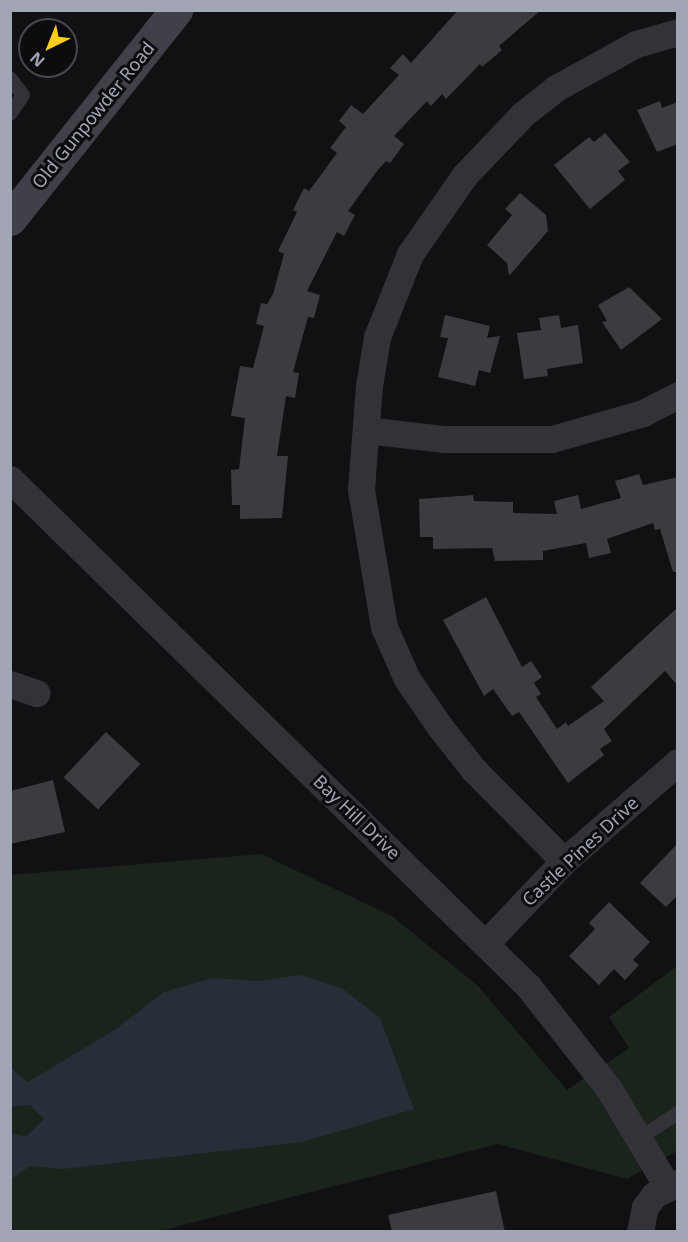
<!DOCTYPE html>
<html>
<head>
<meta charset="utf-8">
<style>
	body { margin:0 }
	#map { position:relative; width:688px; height:1242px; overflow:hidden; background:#111113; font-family:"Noto Sans",sans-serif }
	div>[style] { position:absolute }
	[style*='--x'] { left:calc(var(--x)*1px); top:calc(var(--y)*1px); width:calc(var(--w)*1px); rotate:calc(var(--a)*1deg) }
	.green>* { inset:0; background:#1b231d }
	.water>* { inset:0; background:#272e37 }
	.building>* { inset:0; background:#3b3b40; transform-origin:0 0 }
	.lane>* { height:14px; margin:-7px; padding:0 7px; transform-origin:7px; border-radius:7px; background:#323238 }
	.street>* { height:27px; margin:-13.5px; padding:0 13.5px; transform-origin:13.5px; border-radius:13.5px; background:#323238 }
	.secondary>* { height:33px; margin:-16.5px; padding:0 16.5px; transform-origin:16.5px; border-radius:16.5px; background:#404148 }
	span { translate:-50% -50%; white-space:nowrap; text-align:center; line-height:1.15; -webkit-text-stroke:6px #0c0c0e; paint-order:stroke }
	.street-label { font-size:18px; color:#a2a5b4 }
	.frame { position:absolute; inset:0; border:12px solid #a2a5b4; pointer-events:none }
	.north { position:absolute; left:18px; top:18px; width:60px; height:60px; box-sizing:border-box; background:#0c0c0e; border:2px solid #484950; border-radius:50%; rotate:223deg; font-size:16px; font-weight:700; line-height:24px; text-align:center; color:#a2a5b4 }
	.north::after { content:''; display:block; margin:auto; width:21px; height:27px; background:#fcce20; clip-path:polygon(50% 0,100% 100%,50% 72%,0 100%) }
</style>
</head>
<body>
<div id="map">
	<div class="green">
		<div style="clip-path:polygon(261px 854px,392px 916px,478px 986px,567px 1090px,629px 1048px,609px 1017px,677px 966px,677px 1151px,627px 1179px,498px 1144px,160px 1231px,11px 1232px,11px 875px)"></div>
	</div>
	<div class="water">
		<div style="clip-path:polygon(300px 975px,343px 989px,380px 1018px,414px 1109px,302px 1142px,63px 1169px,30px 1166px,11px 1179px,11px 1133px,26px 1137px,44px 1119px,30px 1105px,11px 1107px,11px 1068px,28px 1082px,116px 1029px,164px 992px,213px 978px,258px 981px)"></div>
	</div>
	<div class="building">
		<div style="clip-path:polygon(458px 10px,541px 10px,499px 46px,502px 50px,482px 67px,480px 64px,446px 99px,442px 94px,431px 106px,427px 101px,394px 136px,404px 144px,390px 163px,386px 161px,377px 171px,348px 211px,355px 215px,344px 236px,337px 232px,307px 291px,320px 295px,314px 318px,308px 317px,293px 372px,299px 373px,295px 398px,286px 396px,277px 456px,288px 456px,282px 518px,240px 519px,240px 505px,232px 505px,231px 470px,239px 469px,245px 418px,231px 416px,240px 366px,253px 368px,264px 326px,256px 324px,261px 303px,267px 304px,273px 294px,284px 254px,278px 251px,297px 212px,293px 210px,304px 188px,309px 191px,337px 153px,330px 148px,346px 127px,339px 121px,351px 105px,363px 114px,399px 75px,390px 68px,403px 54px,411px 63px)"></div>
		<div style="clip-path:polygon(660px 101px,662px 108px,678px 102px,678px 144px,657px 152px,637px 110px)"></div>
		<div style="clip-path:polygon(605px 133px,630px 162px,618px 171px,625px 180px,590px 209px,554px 165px,589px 137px,594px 142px)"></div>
		<div style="clip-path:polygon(520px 193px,546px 215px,548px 231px,509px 276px,507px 263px,487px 245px,512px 215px,505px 209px)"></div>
		<div style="clip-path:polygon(629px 287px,662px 319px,621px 350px,602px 322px,607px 321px,598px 305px)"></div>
		<div style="clip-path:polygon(445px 315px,490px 326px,487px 338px,500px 336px,490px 373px,479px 370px,475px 386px,438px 377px,448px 338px,440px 337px)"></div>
		<div style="clip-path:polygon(559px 315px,561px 328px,578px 325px,583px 363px,547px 369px,548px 376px,524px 379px,517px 333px,541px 330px,539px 318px)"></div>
		<div style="clip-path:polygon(639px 474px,643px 485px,678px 477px,678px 572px,673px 572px,660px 529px,655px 530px,653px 523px,607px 539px,611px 553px,589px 558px,586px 543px,543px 551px,543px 560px,495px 561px,492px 548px,433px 549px,433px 537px,420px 537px,419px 499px,473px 495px,474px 501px,513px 502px,513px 513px,557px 514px,554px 501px,578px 495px,581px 509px,621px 498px,615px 481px)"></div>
		<div style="clip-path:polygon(486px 597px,522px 667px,531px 661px,542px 677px,534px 683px,541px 694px,536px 697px,557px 729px,566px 722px,568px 726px,604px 701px,591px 687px,678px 607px,678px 686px,665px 671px,604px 729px,612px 741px,600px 749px,604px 755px,568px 783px,519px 712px,512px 716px,493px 689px,484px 696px,443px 620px)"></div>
		<div style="left:106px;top:732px;width:47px;height:62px;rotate:43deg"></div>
		<div style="clip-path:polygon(53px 780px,65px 832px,10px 844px,10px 791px)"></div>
		<div style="clip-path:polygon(678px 843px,678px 895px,666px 907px,640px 883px)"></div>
		<div style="clip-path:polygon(609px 902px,650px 942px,633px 960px,639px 965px,625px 980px,614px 969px,599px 985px,569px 956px,595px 929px,589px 923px)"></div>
		<div style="clip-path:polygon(496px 1191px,505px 1232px,392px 1232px,388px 1215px)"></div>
	</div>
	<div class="lane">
		<div style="--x:10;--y:78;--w:21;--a:53"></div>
		<div style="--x:23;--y:95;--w:23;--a:124"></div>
		<div style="--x:641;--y:1137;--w:44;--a:-33"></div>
	</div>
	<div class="street">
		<div style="--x:366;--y:430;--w:79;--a:6.6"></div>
		<div style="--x:444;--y:439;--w:108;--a:0"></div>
		<div style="--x:552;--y:439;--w:95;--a:-15.9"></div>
		<div style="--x:643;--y:413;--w:39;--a:-27"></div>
		<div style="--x:10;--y:479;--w:725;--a:44.39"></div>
		<div style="--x:528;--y:986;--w:131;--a:51.8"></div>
		<div style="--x:609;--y:1089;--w:113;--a:59.1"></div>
		<div style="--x:10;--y:684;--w:28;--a:19"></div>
		<div style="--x:564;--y:861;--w:128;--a:-134.7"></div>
		<div style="--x:474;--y:770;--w:55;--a:-128.3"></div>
		<div style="--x:440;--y:727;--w:58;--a:-124.5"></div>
		<div style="--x:407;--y:679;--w:57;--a:-113.9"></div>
		<div style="--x:384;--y:627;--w:140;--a:-99.5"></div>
		<div style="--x:361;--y:489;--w:103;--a:-85.6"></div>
		<div style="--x:369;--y:386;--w:50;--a:-80.7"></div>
		<div style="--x:377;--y:337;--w:89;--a:-68.3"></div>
		<div style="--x:410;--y:254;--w:96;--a:-55.2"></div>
		<div style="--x:465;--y:175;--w:84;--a:-46.4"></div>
		<div style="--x:523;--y:114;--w:42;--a:-38.2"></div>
		<div style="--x:556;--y:88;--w:91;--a:-28.8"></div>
		<div style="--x:636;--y:44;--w:44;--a:-15.9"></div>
		<div style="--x:486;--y:943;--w:113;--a:-46.4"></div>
		<div style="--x:564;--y:861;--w:151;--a:-41"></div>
		<div style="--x:640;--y:1232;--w:25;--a:-79"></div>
		<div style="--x:645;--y:1207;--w:15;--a:-53"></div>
		<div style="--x:654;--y:1195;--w:27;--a:-27"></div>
	</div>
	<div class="secondary">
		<div style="--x:10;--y:219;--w:267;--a:-51.5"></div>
	</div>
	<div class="street-label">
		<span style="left:93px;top:115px;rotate:-51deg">Old Gunpowder Road</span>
		<span style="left:357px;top:817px;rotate:44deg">Bay Hill Drive</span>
		<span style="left:580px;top:851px;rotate:-43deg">Castle Pines Drive</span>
	</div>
	<div class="frame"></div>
	<div class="north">N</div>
</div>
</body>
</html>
